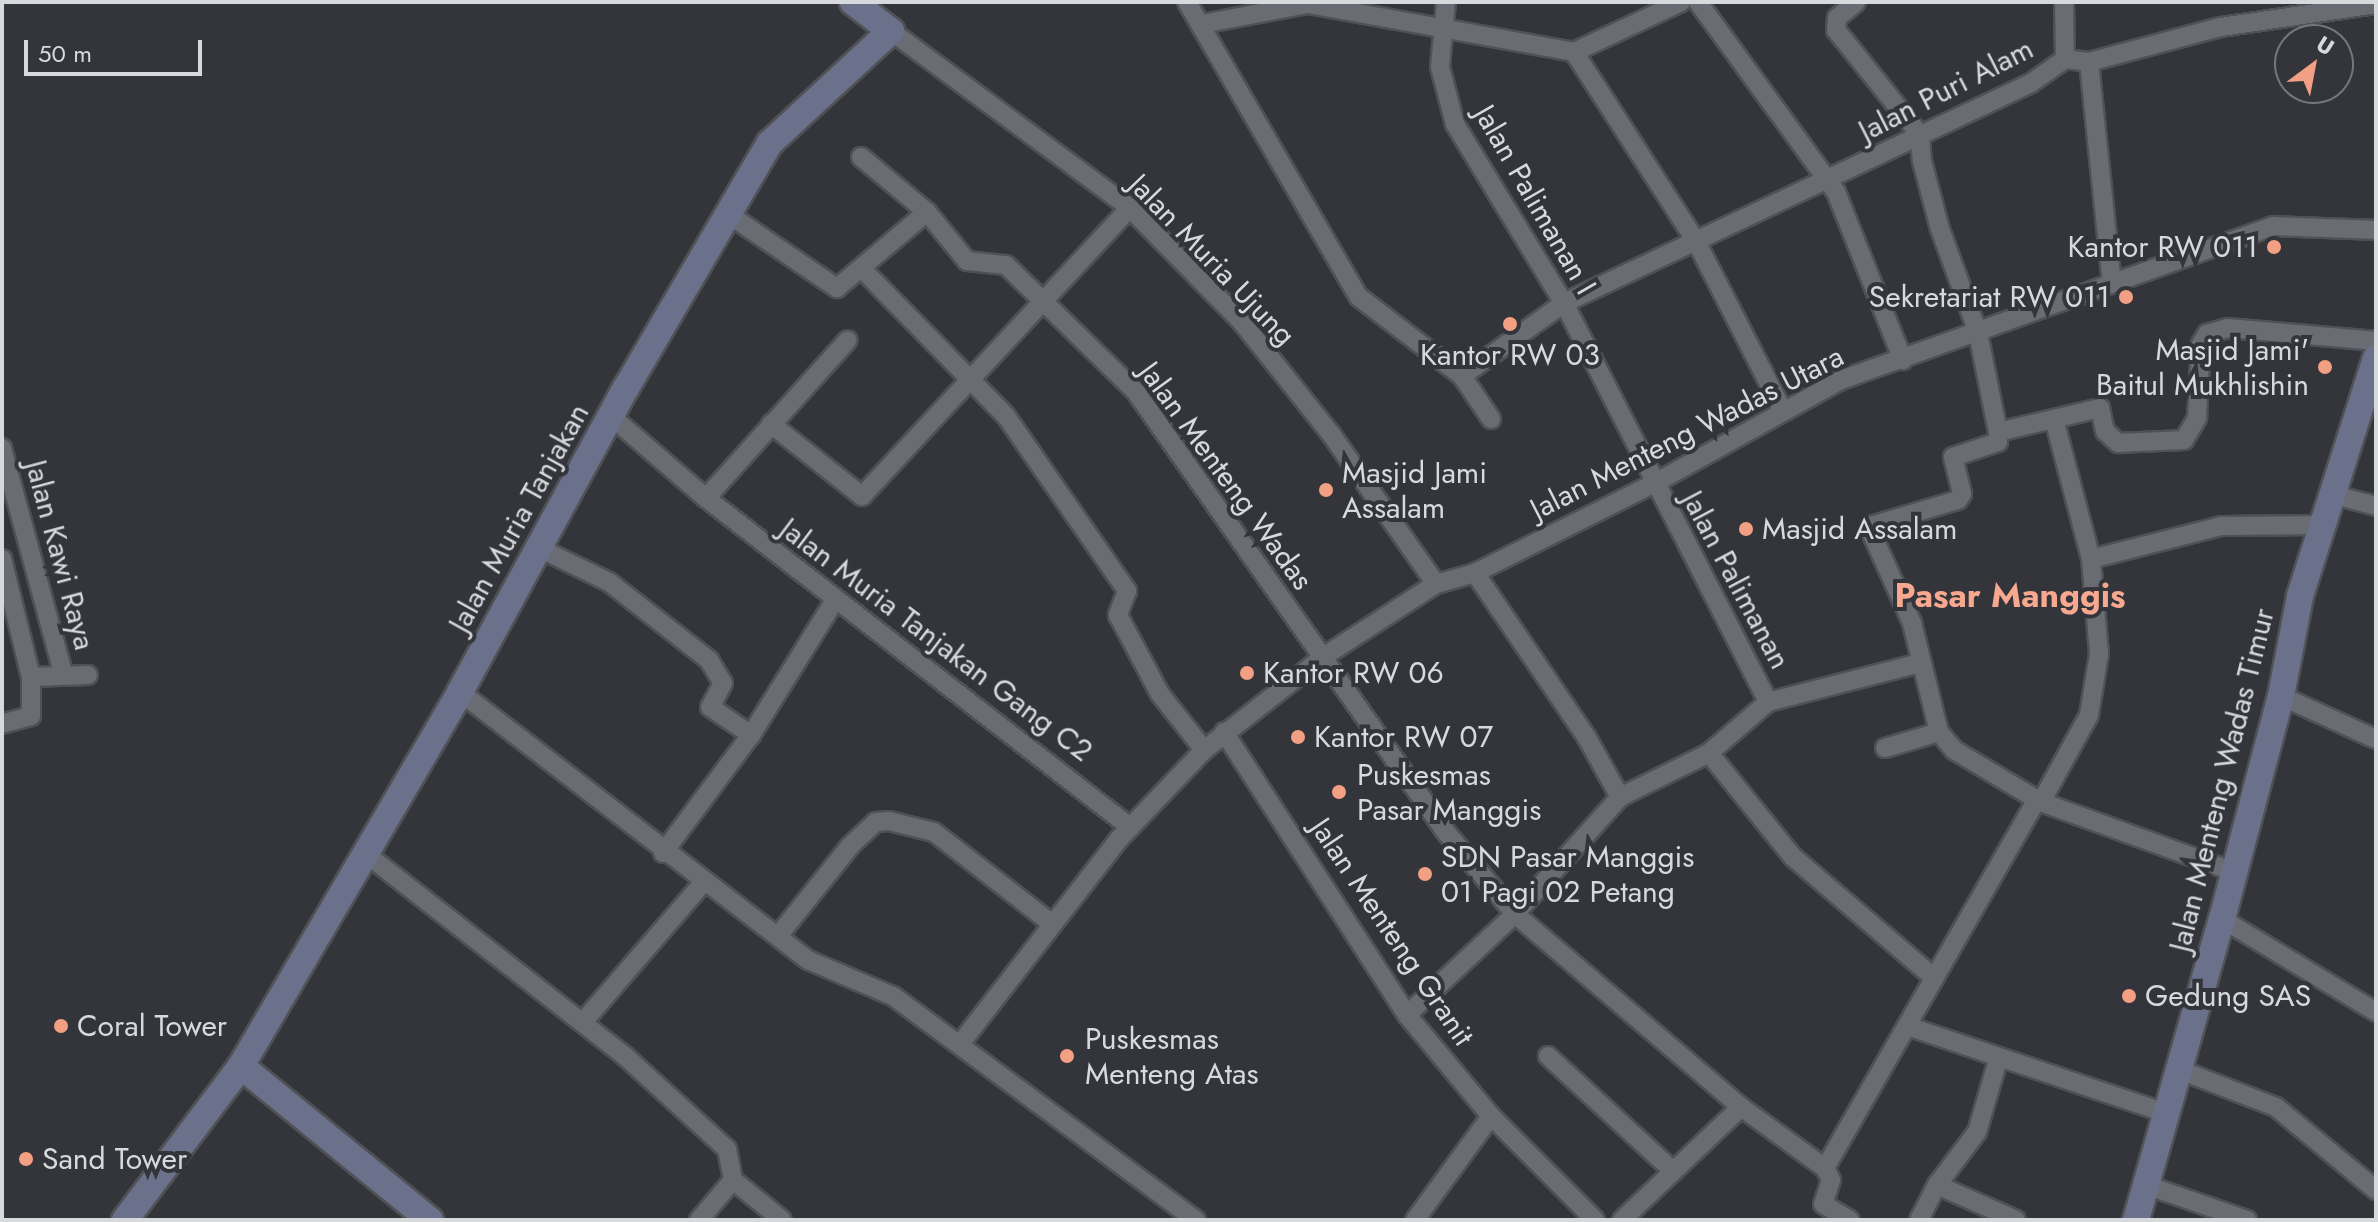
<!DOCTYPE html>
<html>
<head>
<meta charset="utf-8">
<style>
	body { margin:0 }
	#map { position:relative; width:2378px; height:1222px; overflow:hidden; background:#33353b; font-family:Jost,sans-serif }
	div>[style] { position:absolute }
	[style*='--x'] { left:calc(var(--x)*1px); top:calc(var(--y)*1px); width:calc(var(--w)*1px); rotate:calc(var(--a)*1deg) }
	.roads { filter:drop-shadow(2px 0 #505156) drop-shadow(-2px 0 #505156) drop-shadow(0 2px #505156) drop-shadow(0 -2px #505156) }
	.street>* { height:18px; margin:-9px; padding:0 9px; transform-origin:9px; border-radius:9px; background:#6a6c73 }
	.secondary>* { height:26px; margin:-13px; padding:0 13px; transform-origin:13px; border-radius:13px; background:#6b718a }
	.dots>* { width:22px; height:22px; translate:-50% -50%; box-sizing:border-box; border:4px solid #33353b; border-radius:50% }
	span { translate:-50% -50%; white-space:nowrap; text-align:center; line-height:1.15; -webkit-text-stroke:8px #33353b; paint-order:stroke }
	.street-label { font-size:30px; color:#d8d9dd }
	.poi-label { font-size:30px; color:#d8d9dd }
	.right { translate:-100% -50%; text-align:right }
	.left { translate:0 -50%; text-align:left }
	.quarter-label { font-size:34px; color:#f7a88f; font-weight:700 }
	.frame { position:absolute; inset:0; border:4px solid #d8d9dd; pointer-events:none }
	.north { position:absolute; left:2274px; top:24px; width:80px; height:80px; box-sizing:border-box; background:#33353b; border:2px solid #75777c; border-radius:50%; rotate:32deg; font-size:22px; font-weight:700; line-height:32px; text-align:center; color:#d8d9dd }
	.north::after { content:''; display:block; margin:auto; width:28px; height:36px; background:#f39f84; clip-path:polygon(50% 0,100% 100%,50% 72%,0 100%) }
	.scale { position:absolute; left:24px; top:40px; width:178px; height:36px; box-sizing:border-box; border:4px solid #d8d9dd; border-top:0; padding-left:10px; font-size:24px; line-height:28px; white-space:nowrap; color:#d8d9dd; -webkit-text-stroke:6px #33353b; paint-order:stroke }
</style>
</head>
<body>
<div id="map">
	<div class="roads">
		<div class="street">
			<div style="--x:1187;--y:2;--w:341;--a:59.8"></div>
			<div style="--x:1359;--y:297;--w:130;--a:37.5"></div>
			<div style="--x:1462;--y:376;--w:125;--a:-35.6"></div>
			<div style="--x:1564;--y:303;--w:516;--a:-25.22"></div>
			<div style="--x:2031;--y:83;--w:42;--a:-35.2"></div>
			<div style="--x:2065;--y:59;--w:24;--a:7"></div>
			<div style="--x:2089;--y:62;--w:137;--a:-14.9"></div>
			<div style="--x:2221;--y:27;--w:157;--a:-8.4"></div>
			<div style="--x:1446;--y:2;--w:65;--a:95.3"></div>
			<div style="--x:1440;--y:67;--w:59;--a:75.3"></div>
			<div style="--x:1455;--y:124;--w:210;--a:58.7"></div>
			<div style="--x:1564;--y:303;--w:448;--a:62.9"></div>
			<div style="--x:1698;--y:2;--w:235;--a:54"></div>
			<div style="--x:1836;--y:192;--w:181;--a:68.3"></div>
			<div style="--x:1856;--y:2;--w:25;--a:140"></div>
			<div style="--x:1837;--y:18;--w:12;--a:95"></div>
			<div style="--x:1836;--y:30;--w:134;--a:51.3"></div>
			<div style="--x:1920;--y:135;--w:26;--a:86"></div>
			<div style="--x:1922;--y:161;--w:70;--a:75.2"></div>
			<div style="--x:1940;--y:229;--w:111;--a:69.9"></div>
			<div style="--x:1978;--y:333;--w:101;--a:78.6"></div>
			<div style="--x:1998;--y:432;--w:10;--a:90"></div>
			<div style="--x:1998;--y:442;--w:47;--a:161.6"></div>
			<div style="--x:1953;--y:457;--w:38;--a:76"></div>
			<div style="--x:1962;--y:494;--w:7;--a:124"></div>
			<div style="--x:1958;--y:500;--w:88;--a:163.4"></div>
			<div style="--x:1874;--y:525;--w:8;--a:113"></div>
			<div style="--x:1871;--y:532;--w:100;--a:65.7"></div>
			<div style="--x:1912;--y:623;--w:112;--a:76.1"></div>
			<div style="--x:1939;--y:732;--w:23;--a:50"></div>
			<div style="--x:1954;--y:750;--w:101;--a:30.9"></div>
			<div style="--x:2041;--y:802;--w:205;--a:19.9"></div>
			<div style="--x:2064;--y:2;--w:57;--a:89"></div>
			<div style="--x:1202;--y:24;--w:108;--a:-10.7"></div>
			<div style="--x:1308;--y:4;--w:270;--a:10.2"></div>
			<div style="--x:1574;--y:52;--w:118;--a:-25"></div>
			<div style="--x:891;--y:31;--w:297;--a:36.5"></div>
			<div style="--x:1130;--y:208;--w:158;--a:45.5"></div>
			<div style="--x:1241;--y:321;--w:144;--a:51.5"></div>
			<div style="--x:1331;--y:434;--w:183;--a:55"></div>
			<div style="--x:1574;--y:52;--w:227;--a:57.2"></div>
			<div style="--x:1697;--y:243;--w:189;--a:62.9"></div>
			<div style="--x:2089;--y:62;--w:223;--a:84.1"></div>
			<div style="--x:861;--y:157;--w:86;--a:39.8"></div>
			<div style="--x:927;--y:212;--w:63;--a:50.8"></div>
			<div style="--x:967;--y:261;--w:39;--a:6"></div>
			<div style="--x:1006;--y:265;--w:182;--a:44.3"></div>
			<div style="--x:1136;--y:392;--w:537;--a:54.86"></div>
			<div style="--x:1445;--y:831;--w:109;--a:49.9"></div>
			<div style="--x:1515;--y:914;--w:297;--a:40.5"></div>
			<div style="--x:1741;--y:1107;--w:104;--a:36"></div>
			<div style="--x:1825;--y:1168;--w:13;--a:63"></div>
			<div style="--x:1831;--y:1180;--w:25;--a:108"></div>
			<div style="--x:1823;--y:1204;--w:31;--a:31"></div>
			<div style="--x:728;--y:214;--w:132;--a:34.2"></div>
			<div style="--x:837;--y:288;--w:118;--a:-40.2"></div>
			<div style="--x:862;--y:269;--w:206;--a:45.6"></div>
			<div style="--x:1006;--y:416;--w:213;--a:55.3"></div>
			<div style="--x:1127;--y:591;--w:26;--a:111"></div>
			<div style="--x:1118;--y:615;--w:89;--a:62"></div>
			<div style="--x:1160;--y:694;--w:71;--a:51.8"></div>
			<div style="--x:1462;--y:376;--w:52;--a:56"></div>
			<div style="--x:612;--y:417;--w:124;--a:40.8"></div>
			<div style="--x:706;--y:498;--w:537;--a:37.81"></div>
			<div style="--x:771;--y:424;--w:116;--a:38.4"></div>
			<div style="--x:862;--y:496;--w:393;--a:-47.1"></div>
			<div style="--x:1998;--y:432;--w:105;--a:-13.2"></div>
			<div style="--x:2100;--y:408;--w:24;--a:78"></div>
			<div style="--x:2105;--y:431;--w:18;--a:43"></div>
			<div style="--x:2118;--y:443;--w:66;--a:-2.6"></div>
			<div style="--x:2184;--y:440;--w:26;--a:-59"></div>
			<div style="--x:2197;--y:418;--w:74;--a:-86.9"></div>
			<div style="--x:2201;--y:344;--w:12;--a:-59"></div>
			<div style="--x:2207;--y:334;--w:22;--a:-16"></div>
			<div style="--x:2228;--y:328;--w:149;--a:5"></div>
			<div style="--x:2;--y:448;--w:236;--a:74.8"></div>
			<div style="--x:2331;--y:494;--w:47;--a:14.9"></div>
			<div style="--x:706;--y:498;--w:212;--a:-48.1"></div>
			<div style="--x:539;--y:548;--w:78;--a:25.9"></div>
			<div style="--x:609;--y:582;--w:127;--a:38"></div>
			<div style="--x:709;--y:660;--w:27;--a:59"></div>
			<div style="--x:723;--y:683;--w:27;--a:118"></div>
			<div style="--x:710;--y:707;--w:50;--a:34.3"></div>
			<div style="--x:2;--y:559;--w:122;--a:76.2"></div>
			<div style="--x:31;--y:677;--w:39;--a:90"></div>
			<div style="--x:31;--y:716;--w:30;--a:165"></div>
			<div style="--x:2091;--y:559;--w:134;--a:-14.2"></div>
			<div style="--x:2221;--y:526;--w:100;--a:-0.6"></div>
			<div style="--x:1475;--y:573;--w:199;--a:55.8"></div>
			<div style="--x:1587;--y:738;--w:68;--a:60.8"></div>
			<div style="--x:31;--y:677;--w:57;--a:-2"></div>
			<div style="--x:460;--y:692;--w:439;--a:37.6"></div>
			<div style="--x:808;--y:960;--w:92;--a:23"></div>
			<div style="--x:893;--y:996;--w:377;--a:36.5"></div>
			<div style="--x:2281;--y:696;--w:104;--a:24.4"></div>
			<div style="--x:1224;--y:732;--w:337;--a:57.1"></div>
			<div style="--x:1407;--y:1015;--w:131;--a:50.3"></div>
			<div style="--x:1491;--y:1116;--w:147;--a:45"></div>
			<div style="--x:1885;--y:748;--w:56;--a:-16.5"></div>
			<div style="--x:1709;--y:753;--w:134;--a:51.1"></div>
			<div style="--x:1793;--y:857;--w:186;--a:40.6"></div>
			<div style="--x:2041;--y:802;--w:99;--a:-61.1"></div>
			<div style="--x:2089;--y:715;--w:62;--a:-80.7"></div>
			<div style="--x:2099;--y:654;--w:95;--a:-94.8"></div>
			<div style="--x:2091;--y:559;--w:145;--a:-104.8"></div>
			<div style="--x:365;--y:853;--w:330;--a:38"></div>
			<div style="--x:625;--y:1056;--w:138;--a:42.4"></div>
			<div style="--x:727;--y:1149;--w:32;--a:79"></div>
			<div style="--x:733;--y:1180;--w:63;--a:39.2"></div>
			<div style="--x:663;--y:853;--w:147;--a:-53.3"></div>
			<div style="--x:751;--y:735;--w:159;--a:-58.1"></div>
			<div style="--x:2222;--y:919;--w:180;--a:31.1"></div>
			<div style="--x:778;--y:936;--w:115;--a:-51.3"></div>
			<div style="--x:850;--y:846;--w:35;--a:-43"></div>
			<div style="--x:876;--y:822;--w:13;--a:-4"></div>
			<div style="--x:889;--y:821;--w:46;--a:13.7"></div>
			<div style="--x:934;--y:832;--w:148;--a:37.9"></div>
			<div style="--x:1407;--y:1015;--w:148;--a:-43.1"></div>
			<div style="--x:1515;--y:914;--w:157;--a:-48.1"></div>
			<div style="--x:1620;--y:797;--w:99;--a:-26.3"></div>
			<div style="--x:1709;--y:753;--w:78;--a:-40.8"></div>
			<div style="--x:1768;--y:702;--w:157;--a:-14.4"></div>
			<div style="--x:583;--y:1022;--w:185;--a:-49.2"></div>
			<div style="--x:1907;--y:1026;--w:273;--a:18.6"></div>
			<div style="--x:960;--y:1044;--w:261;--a:-52.2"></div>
			<div style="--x:1120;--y:838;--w:122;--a:-46.3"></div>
			<div style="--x:1204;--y:750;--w:151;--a:-38"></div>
			<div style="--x:1323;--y:657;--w:135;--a:-32.9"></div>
			<div style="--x:1436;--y:584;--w:41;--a:-15.8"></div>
			<div style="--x:1475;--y:573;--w:201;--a:-26.6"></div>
			<div style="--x:1655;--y:483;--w:213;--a:-29"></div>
			<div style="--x:1841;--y:380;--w:459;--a:-19.6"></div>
			<div style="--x:2273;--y:226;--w:103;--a:2.2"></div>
			<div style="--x:1548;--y:1056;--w:170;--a:42.6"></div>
			<div style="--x:2180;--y:1070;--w:103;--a:21.1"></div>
			<div style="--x:2276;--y:1107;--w:130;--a:39.7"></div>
			<div style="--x:1825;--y:1168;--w:426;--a:-60.1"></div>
			<div style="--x:1937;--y:1185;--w:66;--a:-53"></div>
			<div style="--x:1977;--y:1132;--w:78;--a:-73.7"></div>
			<div style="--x:2146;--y:1185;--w:107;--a:19.1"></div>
			<div style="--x:699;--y:1220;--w:52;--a:-49.6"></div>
			<div style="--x:1415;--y:1220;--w:129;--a:-53.8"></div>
			<div style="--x:1622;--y:1220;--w:164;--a:-43.5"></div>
			<div style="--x:1919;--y:1220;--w:39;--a:-63"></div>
			<div style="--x:1937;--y:1185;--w:86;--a:23.9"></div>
		</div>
		<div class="secondary">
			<div style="--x:241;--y:1066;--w:244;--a:39.2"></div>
			<div style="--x:125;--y:1220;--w:193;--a:-53"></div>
			<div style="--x:241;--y:1066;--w:433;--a:-59.6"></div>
			<div style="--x:460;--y:692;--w:346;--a:-61.4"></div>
			<div style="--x:626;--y:388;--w:284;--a:-59.6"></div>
			<div style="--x:770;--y:143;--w:165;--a:-42.8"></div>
			<div style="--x:891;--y:31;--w:48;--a:-142.7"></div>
			<div style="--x:2136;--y:1220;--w:313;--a:-74.1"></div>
			<div style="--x:2222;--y:919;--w:231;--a:-75.2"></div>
			<div style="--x:2281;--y:696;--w:102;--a:-79.2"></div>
			<div style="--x:2300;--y:596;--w:250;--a:-72.3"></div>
		</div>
	</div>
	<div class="dots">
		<div style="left:2274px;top:247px;background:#f39f84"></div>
		<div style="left:2126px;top:297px;background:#f39f84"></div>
		<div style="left:1510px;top:324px;background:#f39f84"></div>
		<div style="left:2325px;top:367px;background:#f39f84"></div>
		<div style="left:1326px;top:490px;background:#f39f84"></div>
		<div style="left:1746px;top:529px;background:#f39f84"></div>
		<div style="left:1247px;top:673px;background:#f39f84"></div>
		<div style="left:1298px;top:737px;background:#f39f84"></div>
		<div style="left:1339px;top:792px;background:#f39f84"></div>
		<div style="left:1425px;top:874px;background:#f39f84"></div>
		<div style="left:2129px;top:996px;background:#f39f84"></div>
		<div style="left:61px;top:1026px;background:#f39f84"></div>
		<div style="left:1067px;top:1056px;background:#f39f84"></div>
		<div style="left:26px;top:1159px;background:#f39f84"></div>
	</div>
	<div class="street-label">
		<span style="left:1946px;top:90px;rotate:-27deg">Jalan Puri Alam</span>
		<span style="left:1535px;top:200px;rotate:60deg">Jalan Palimanan I</span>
		<span style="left:1212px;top:260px;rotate:46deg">Jalan Muria Ujung</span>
		<span style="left:1687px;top:433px;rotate:-27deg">Jalan Menteng Wadas Utara</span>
		<span style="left:1226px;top:476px;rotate:54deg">Jalan Menteng Wadas</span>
		<span style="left:519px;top:518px;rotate:-61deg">Jalan Muria Tanjakan</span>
		<span style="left:60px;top:555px;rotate:75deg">Jalan Kawi Raya</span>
		<span style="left:1736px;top:580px;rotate:62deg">Jalan Palimanan</span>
		<span style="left:936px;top:640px;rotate:37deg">Jalan Muria Tanjakan Gang C2</span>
		<span style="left:2222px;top:780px;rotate:-76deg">Jalan Menteng Wadas Timur</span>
		<span style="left:1392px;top:932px;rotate:56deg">Jalan Menteng Granit</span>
	</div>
	<div class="poi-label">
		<span class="right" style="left:2258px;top:247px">Kantor RW 011</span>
		<span class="right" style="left:2110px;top:297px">Sekretariat RW 011</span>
		<span class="right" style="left:2309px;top:367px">Masjid Jami'<br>Baitul Mukhlishin</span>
		<span style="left:1510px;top:355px">Kantor RW 03</span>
		<span class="left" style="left:1342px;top:490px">Masjid Jami<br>Assalam</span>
		<span class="left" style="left:1762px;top:529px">Masjid Assalam</span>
		<span class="left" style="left:1263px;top:673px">Kantor RW 06</span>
		<span class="left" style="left:1314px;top:737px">Kantor RW 07</span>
		<span class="left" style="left:1357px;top:792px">Puskesmas<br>Pasar Manggis</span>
		<span class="left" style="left:1441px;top:874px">SDN Pasar Manggis<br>01 Pagi 02 Petang</span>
		<span class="left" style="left:2145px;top:996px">Gedung SAS</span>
		<span class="left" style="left:77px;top:1026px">Coral Tower</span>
		<span class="left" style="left:1085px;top:1056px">Puskesmas<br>Menteng Atas</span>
		<span class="left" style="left:42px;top:1159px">Sand Tower</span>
	</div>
	<div class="quarter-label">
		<span style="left:2010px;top:596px">Pasar Manggis</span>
	</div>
	<div class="frame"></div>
	<div class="north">U</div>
	<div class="scale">50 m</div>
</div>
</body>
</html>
